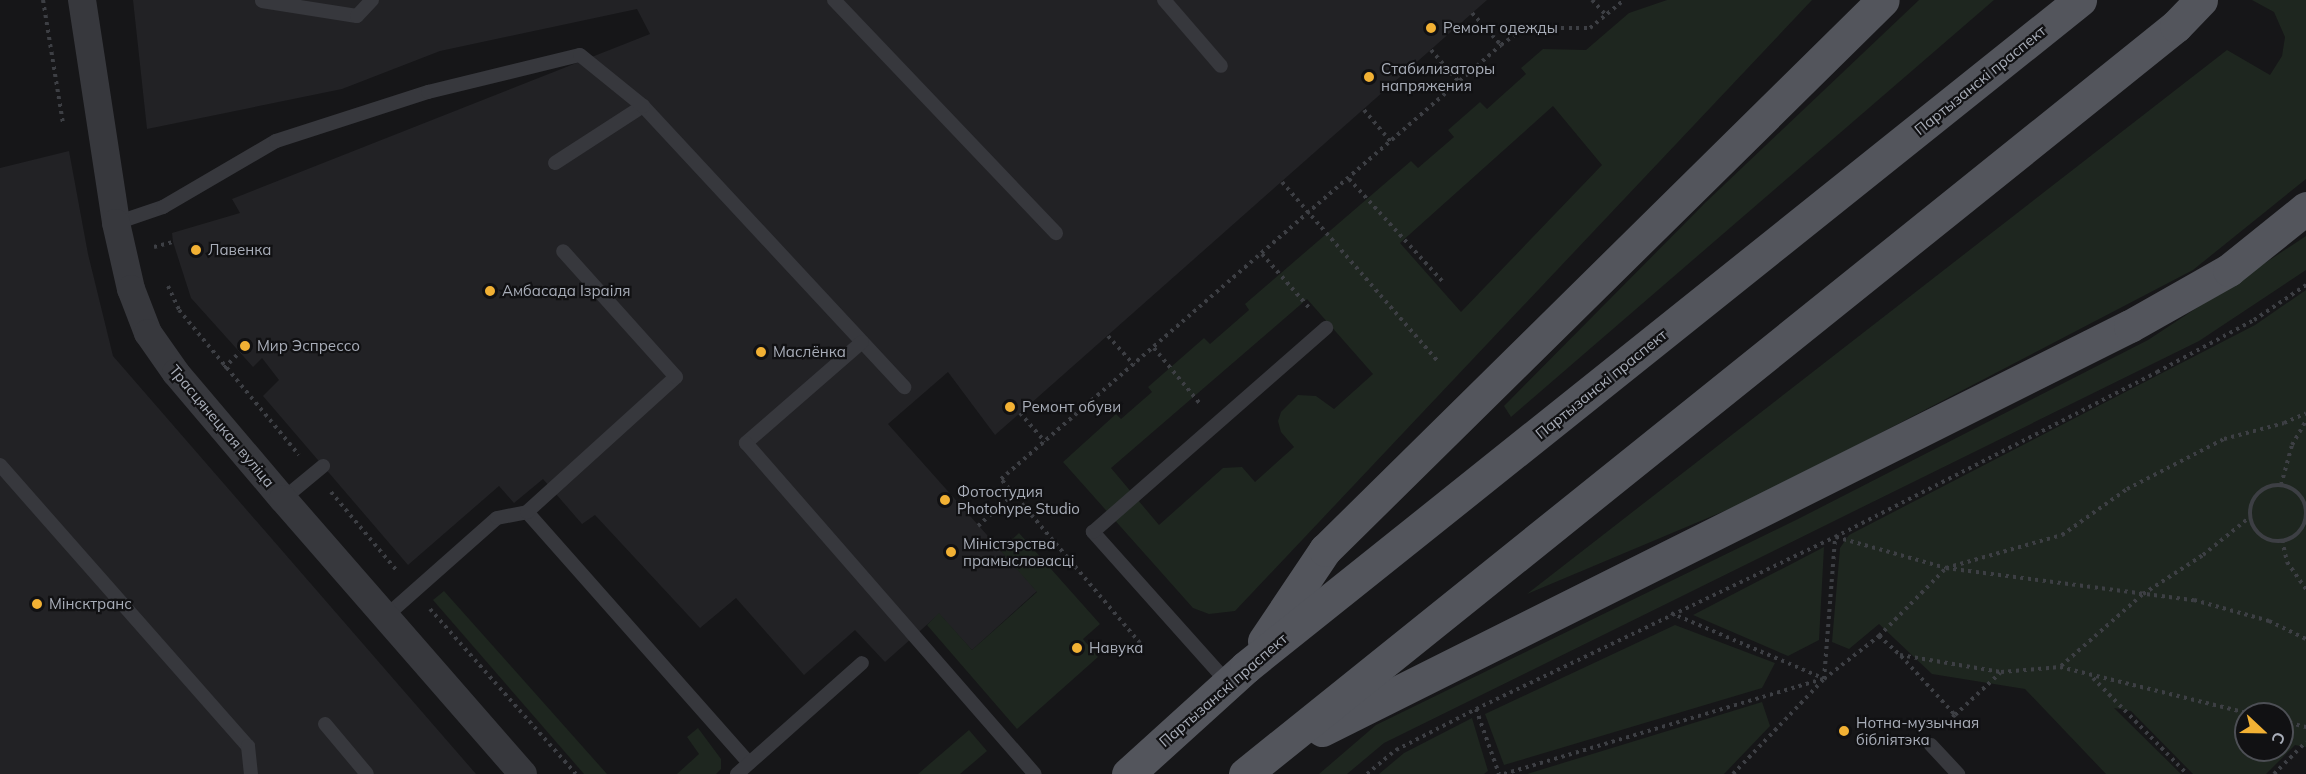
<!DOCTYPE html>
<html>
<head>
<meta charset="utf-8">
<style>
	body { margin:0 }
	#map { position:relative; width:2306px; height:774px; overflow:hidden; background:#161618; font-family:Mulish,sans-serif }
	div>[style] { position:absolute }
	[style*='--x'] { left:calc(var(--x)*1px); top:calc(var(--y)*1px); width:calc(var(--w)*1px); rotate:calc(var(--a)*1deg) }
	.built>* { inset:0; background:#222225 }
	.green>* { inset:0; background:#1e261f }
	.path>* { height:4px; margin-top:-2px; transform-origin:0; background:repeating-linear-gradient(90deg,#3d3f44 0 3px,transparent 0 7.5px) }
	.path>.ring { margin:-2px; padding:0; box-sizing:content-box; background:none; border:4px solid #3d3f44; border-radius:50% }
	.service>* { height:14px; margin:-7px; padding:0 7px; transform-origin:7px; border-radius:7px; background:#37383d }
	.minor>* { height:28px; margin:-14px; padding:0 14px; transform-origin:14px; border-radius:14px; background:#37383d }
	.primary>* { height:33px; margin:-16.5px; padding:0 16.5px; transform-origin:16.5px; border-radius:16.5px; background:#53555c }
	.dots>* { width:16px; height:16px; translate:-50% -50%; box-sizing:border-box; border:3px solid #111113; border-radius:50% }
	span { translate:-50% -50%; white-space:nowrap; text-align:center; line-height:1.15; -webkit-text-stroke:4.5px #111113; paint-order:stroke }
	.poi-label { font-size:15px; color:#a8adb8 }
	.left { translate:0 -50%; text-align:left }
	.street-label { font-size:15px; color:#a8adb8 }
	.north { position:absolute; left:2234px; top:702px; width:60px; height:60px; box-sizing:border-box; background:#111113; border:2px solid #4d4f55; border-radius:50%; rotate:112deg; font-size:16px; font-weight:700; line-height:24px; text-align:center; color:#a8adb8 }
	.north::after { content:''; display:block; margin:auto; width:21px; height:27px; background:#f2b134; clip-path:polygon(50% 0,100% 100%,50% 72%,0 100%) }
</style>
</head>
<body>
<div id="map">
	<div class="built">
		<div style="clip-path:polygon(133px 0,1487px 0,995px 435px,948px 372px,888px 424px,1037px 591px,972px 650px,939px 614px,885px 662px,855px 630px,804px 675px,736px 598px,700px 628px,595px 515px,582px 524px,543px 479px,514px 503px,499px 486px,408px 565px,263px 396px,279px 380px,262px 358px,253px 367px,191px 298px,173px 242px,172px 233px,240px 213px,232px 199px,650px 34px,637px 9px,440px 51px,342px 89px,147px 129px)"></div>
		<div style="clip-path:polygon(69px 151px,88px 254px,113px 356px,476px 774px,0 774px,0 168px)"></div>
	</div>
	<div class="green">
		<div style="clip-path:polygon(evenodd,1667px 0,1812px 0,1235px 611px,1209px 614px,1193px 608px,1063px 462px,1116px 414px,1121px 419px,1152px 392px,1148px 387px,1204px 338px,1210px 344px,1249px 310px,1245px 304px,1411px 161px,1418px 168px,1454px 137px,1448px 130px,1480px 102px,1487px 109px,1526px 74px,1521px 68px,1543px 49px,1586px 50px,1629px 13px,1667px 0,1553px 106px,1602px 165px,1461px 312px,1400px 243px,1553px 106px,1667px 0,1307px 299px,1373px 374px,1334px 409px,1316px 396px,1298px 395px,1281px 412px,1278px 421px,1281px 432px,1294px 447px,1255px 482px,1242px 467px,1223px 468px,1159px 525px,1111px 468px,1307px 299px)"></div>
		<div style="clip-path:polygon(1919px 0,1994px 0,1511px 417px,1504px 406px,1706px 202px)"></div>
		<div style="clip-path:polygon(2252px 0,2306px 0,2306px 179px,2193px 270px,1760px 496px,1527px 594px,2227px 50px,2270px 75px,2282px 56px,2285px 37px,2274px 12px)"></div>
		<div style="clip-path:polygon(2306px 236px,2306px 270px,2199px 341px,1384px 743px,1347px 774px,1319px 774px,1376px 725px,1798px 519px,2148px 340px)"></div>
		<div style="clip-path:polygon(evenodd,2306px 290px,2306px 747px,2295px 745px,2266px 774px,2193px 774px,2131px 711px,2114px 708px,2181px 774px,2106px 774px,2025px 689px,1932px 674px,1879px 624px,1849px 649px,1832px 642px,1840px 548px,1849px 535px,2255px 325px,2306px 290px,2246px 714px,2282px 714px,2282px 750px,2246px 750px,2246px 714px)"></div>
		<div style="clip-path:polygon(1019px 533px,1100px 624px,1083px 639px,1098px 657px,1017px 729px,927px 625px,939px 613px,972px 650px,1037px 592px,1000px 550px)"></div>
		<div style="clip-path:polygon(1824px 547px,1819px 640px,1788px 656px,1693px 615px)"></div>
		<div style="clip-path:polygon(444px 591px,607px 774px,584px 774px,433px 600px)"></div>
		<div style="clip-path:polygon(1675px 625px,1775px 663px,1762px 688px,1504px 765px,1485px 714px)"></div>
		<div style="clip-path:polygon(1762px 702px,1770px 726px,1724px 774px,1527px 774px)"></div>
		<div style="clip-path:polygon(1472px 718px,1488px 771px,1484px 774px,1379px 774px,1404px 753px)"></div>
		<div style="clip-path:polygon(698px 728px,721px 759px,721px 769px,716px 774px,677px 774px,699px 754px,687px 737px)"></div>
		<div style="clip-path:polygon(969px 730px,987px 751px,960px 774px,918px 774px)"></div>
	</div>
	<div class="path">
		<div style="--x:43;--y:0;--w:125;--a:80.8"></div>
		<div style="--x:1592;--y:0;--w:21;--a:47"></div>
		<div style="--x:1472;--y:13;--w:43;--a:47.8"></div>
		<div style="--x:1431;--y:50;--w:43;--a:48.8"></div>
		<div style="--x:1364;--y:110;--w:42;--a:49.8"></div>
		<div style="--x:1349;--y:179;--w:138;--a:47.6"></div>
		<div style="--x:1282;--y:182;--w:236;--a:49"></div>
		<div style="--x:154;--y:247;--w:20;--a:-15"></div>
		<div style="--x:1262;--y:254;--w:74;--a:48.8"></div>
		<div style="--x:168;--y:286;--w:26;--a:65"></div>
		<div style="--x:179;--y:310;--w:188;--a:50.4"></div>
		<div style="--x:1108;--y:336;--w:39;--a:48"></div>
		<div style="--x:1154;--y:348;--w:74;--a:50.5"></div>
		<div style="--x:224;--y:368;--w:23;--a:-45"></div>
		<div style="--x:1020;--y:413;--w:38;--a:49"></div>
		<div style="--x:2281;--y:485;--w:41;--a:-74.6"></div>
		<div style="--x:2292;--y:445;--w:28;--a:-60"></div>
		<div class="ring" style="left:2250px;top:485px;width:52px;height:52px"></div>
		<div style="--x:331;--y:492;--w:104;--a:50.1"></div>
		<div style="--x:978;--y:526;--w:47;--a:-42.4"></div>
		<div style="--x:1836;--y:537;--w:114;--a:15.7"></div>
		<div style="--x:1946;--y:568;--w:121;--a:-15.9"></div>
		<div style="--x:2062;--y:535;--w:80;--a:-35.3"></div>
		<div style="--x:2127;--y:489;--w:109;--a:-27.3"></div>
		<div style="--x:2224;--y:439;--w:62;--a:-14.9"></div>
		<div style="--x:2284;--y:423;--w:24;--a:-24"></div>
		<div style="--x:2282;--y:540;--w:23;--a:77"></div>
		<div style="--x:2287;--y:562;--w:33;--a:55"></div>
		<div style="--x:430;--y:609;--w:220;--a:48.5"></div>
		<div style="--x:1671;--y:613;--w:165;--a:23.2"></div>
		<div style="--x:1879;--y:636;--w:28;--a:42"></div>
		<div style="--x:1900;--y:655;--w:102;--a:9.6"></div>
		<div style="--x:2001;--y:672;--w:59;--a:-4.8"></div>
		<div style="--x:2060;--y:667;--w:198;--a:13.8"></div>
		<div style="--x:1140;--y:643;--w:215;--a:-130.3"></div>
		<div style="--x:1001;--y:479;--w:662;--a:-40.96"></div>
		<div style="--x:1501;--y:45;--w:29;--a:-36"></div>
		<div style="--x:1524;--y:28;--w:66;--a:0"></div>
		<div style="--x:1590;--y:28;--w:44;--a:-39.5"></div>
		<div style="--x:1901;--y:656;--w:80;--a:47.5"></div>
		<div style="--x:1955;--y:715;--w:15;--a:138"></div>
		<div style="--x:2061;--y:666;--w:109;--a:-41.3"></div>
		<div style="--x:2143;--y:594;--w:72;--a:-33"></div>
		<div style="--x:2203;--y:555;--w:60;--a:-39"></div>
		<div style="--x:2093;--y:678;--w:134;--a:45.6"></div>
		<div style="--x:1824;--y:679;--w:141;--a:-85.5"></div>
		<div style="--x:1476;--y:709;--w:69;--a:70.5"></div>
		<div style="--x:1955;--y:715;--w:62;--a:-43"></div>
		<div style="--x:2282;--y:721;--w:25;--a:14"></div>
		<div style="--x:1367;--y:774;--w:38;--a:-40"></div>
		<div style="--x:1396;--y:750;--w:90;--a:-27.1"></div>
		<div style="--x:1476;--y:709;--w:398;--a:-25.6"></div>
		<div style="--x:1835;--y:537;--w:362;--a:-27.1"></div>
		<div style="--x:2157;--y:372;--w:110;--a:-28.2"></div>
		<div style="--x:2254;--y:320;--w:63;--a:-33.9"></div>
		<div style="--x:1504;--y:774;--w:333;--a:-16.6"></div>
		<div style="--x:1733;--y:774;--w:132;--a:-46.2"></div>
		<div style="--x:1824;--y:679;--w:70;--a:-38"></div>
		<div style="--x:1879;--y:636;--w:95;--a:-45.4"></div>
		<div style="--x:1946;--y:568;--w:250;--a:7.4"></div>
		<div style="--x:2194;--y:600;--w:78;--a:15.6"></div>
		<div style="--x:2269;--y:621;--w:41;--a:25.9"></div>
		<div style="--x:2274;--y:774;--w:45;--a:-45"></div>
	</div>
	<div class="service">
		<div style="--x:834;--y:0;--w:322;--a:46.4"></div>
		<div style="--x:1164;--y:0;--w:87;--a:49.2"></div>
		<div style="--x:262;--y:1;--w:96;--a:9"></div>
		<div style="--x:357;--y:16;--w:22;--a:-47"></div>
		<div style="--x:555;--y:163;--w:105;--a:-32.9"></div>
		<div style="--x:643;--y:106;--w:384;--a:47.1"></div>
		<div style="--x:116;--y:223;--w:50;--a:-18.8"></div>
		<div style="--x:163;--y:207;--w:131;--a:-30.3"></div>
		<div style="--x:276;--y:141;--w:160;--a:-17.9"></div>
		<div style="--x:428;--y:92;--w:156;--a:-13.7"></div>
		<div style="--x:580;--y:55;--w:81;--a:39"></div>
		<div style="--x:862;--y:342;--w:154;--a:139"></div>
		<div style="--x:746;--y:443;--w:439;--a:48.9"></div>
		<div style="--x:0;--y:465;--w:375;--a:48.6"></div>
		<div style="--x:248;--y:746;--w:28;--a:84"></div>
		<div style="--x:283;--y:499;--w:52;--a:-39.5"></div>
		<div style="--x:527;--y:512;--w:335;--a:48.5"></div>
		<div style="--x:385;--y:617;--w:149;--a:-41.5"></div>
		<div style="--x:497;--y:518;--w:31;--a:-11"></div>
		<div style="--x:527;--y:512;--w:201;--a:-42.2"></div>
		<div style="--x:676;--y:377;--w:169;--a:-131.9"></div>
		<div style="--x:1228;--y:683;--w:203;--a:-131.8"></div>
		<div style="--x:1093;--y:532;--w:310;--a:-41.2"></div>
		<div style="--x:325;--y:724;--w:65;--a:50"></div>
		<div style="--x:1931;--y:745;--w:40;--a:47"></div>
		<div style="--x:737;--y:774;--w:167;--a:-41.6"></div>
	</div>
	<div class="minor">
		<div style="--x:82;--y:0;--w:226;--a:81.3"></div>
		<div style="--x:116;--y:223;--w:68;--a:77.2"></div>
		<div style="--x:131;--y:289;--w:47;--a:68.9"></div>
		<div style="--x:148;--y:333;--w:49;--a:55"></div>
		<div style="--x:176;--y:373;--w:165;--a:49.7"></div>
		<div style="--x:283;--y:499;--w:365;--a:48.9"></div>
	</div>
	<div class="primary">
		<div style="--x:1264;--y:641;--w:110;--a:-56.2"></div>
		<div style="--x:1325;--y:550;--w:783;--a:-44.59"></div>
		<div style="--x:1322;--y:730;--w:903;--a:-26.57"></div>
		<div style="--x:2130;--y:326;--w:114;--a:-29.5"></div>
		<div style="--x:2229;--y:270;--w:99;--a:-38.8"></div>
		<div style="--x:1128;--y:774;--w:159;--a:-42.2"></div>
		<div style="--x:1246;--y:667;--w:1068;--a:-38.65"></div>
		<div style="--x:1245;--y:774;--w:1194;--a:-38.78"></div>
		<div style="--x:2176;--y:26;--w:36;--a:-46"></div>
	</div>
	<div class="dots">
		<div style="left:1431px;top:28px;background:#f2b134"></div>
		<div style="left:1369px;top:77px;background:#f2b134"></div>
		<div style="left:196px;top:250px;background:#f2b134"></div>
		<div style="left:490px;top:291px;background:#f2b134"></div>
		<div style="left:245px;top:346px;background:#f2b134"></div>
		<div style="left:761px;top:352px;background:#f2b134"></div>
		<div style="left:1010px;top:407px;background:#f2b134"></div>
		<div style="left:945px;top:500px;background:#f2b134"></div>
		<div style="left:951px;top:552px;background:#f2b134"></div>
		<div style="left:37px;top:604px;background:#f2b134"></div>
		<div style="left:1077px;top:648px;background:#f2b134"></div>
		<div style="left:1844px;top:731px;background:#f2b134"></div>
	</div>
	<div class="poi-label">
		<span class="left" style="left:1443px;top:28px">Ремонт одежды</span>
		<span class="left" style="left:1381px;top:77px">Стабилизаторы<br>напряжения</span>
		<span class="left" style="left:208px;top:250px">Лавенка</span>
		<span class="left" style="left:502px;top:291px">Амбасада Ізраіля</span>
		<span class="left" style="left:257px;top:346px">Мир Эспрессо</span>
		<span class="left" style="left:773px;top:352px">Маслёнка</span>
		<span class="left" style="left:1022px;top:407px">Ремонт обуви</span>
		<span class="left" style="left:957px;top:500px">Фотостудия<br>Photohype Studio</span>
		<span class="left" style="left:963px;top:552px">Міністэрства<br>прамысловасці</span>
		<span class="left" style="left:49px;top:604px">Мінсктранс</span>
		<span class="left" style="left:1089px;top:648px">Навука</span>
		<span class="left" style="left:1856px;top:731px">Нотна-музычная<br>бібліятэка</span>
	</div>
	<div class="street-label">
		<span style="left:1980px;top:80px;rotate:-39deg">Партызанскі праспект</span>
		<span style="left:1601px;top:384px;rotate:-39deg">Партызанскі праспект</span>
		<span style="left:222px;top:426px;rotate:50deg">Трасцянецкая вуліца</span>
		<span style="left:1223px;top:690px;rotate:-41deg">Партызанскі праспект</span>
	</div>
	<div class="north">С</div>
</div>
</body>
</html>
